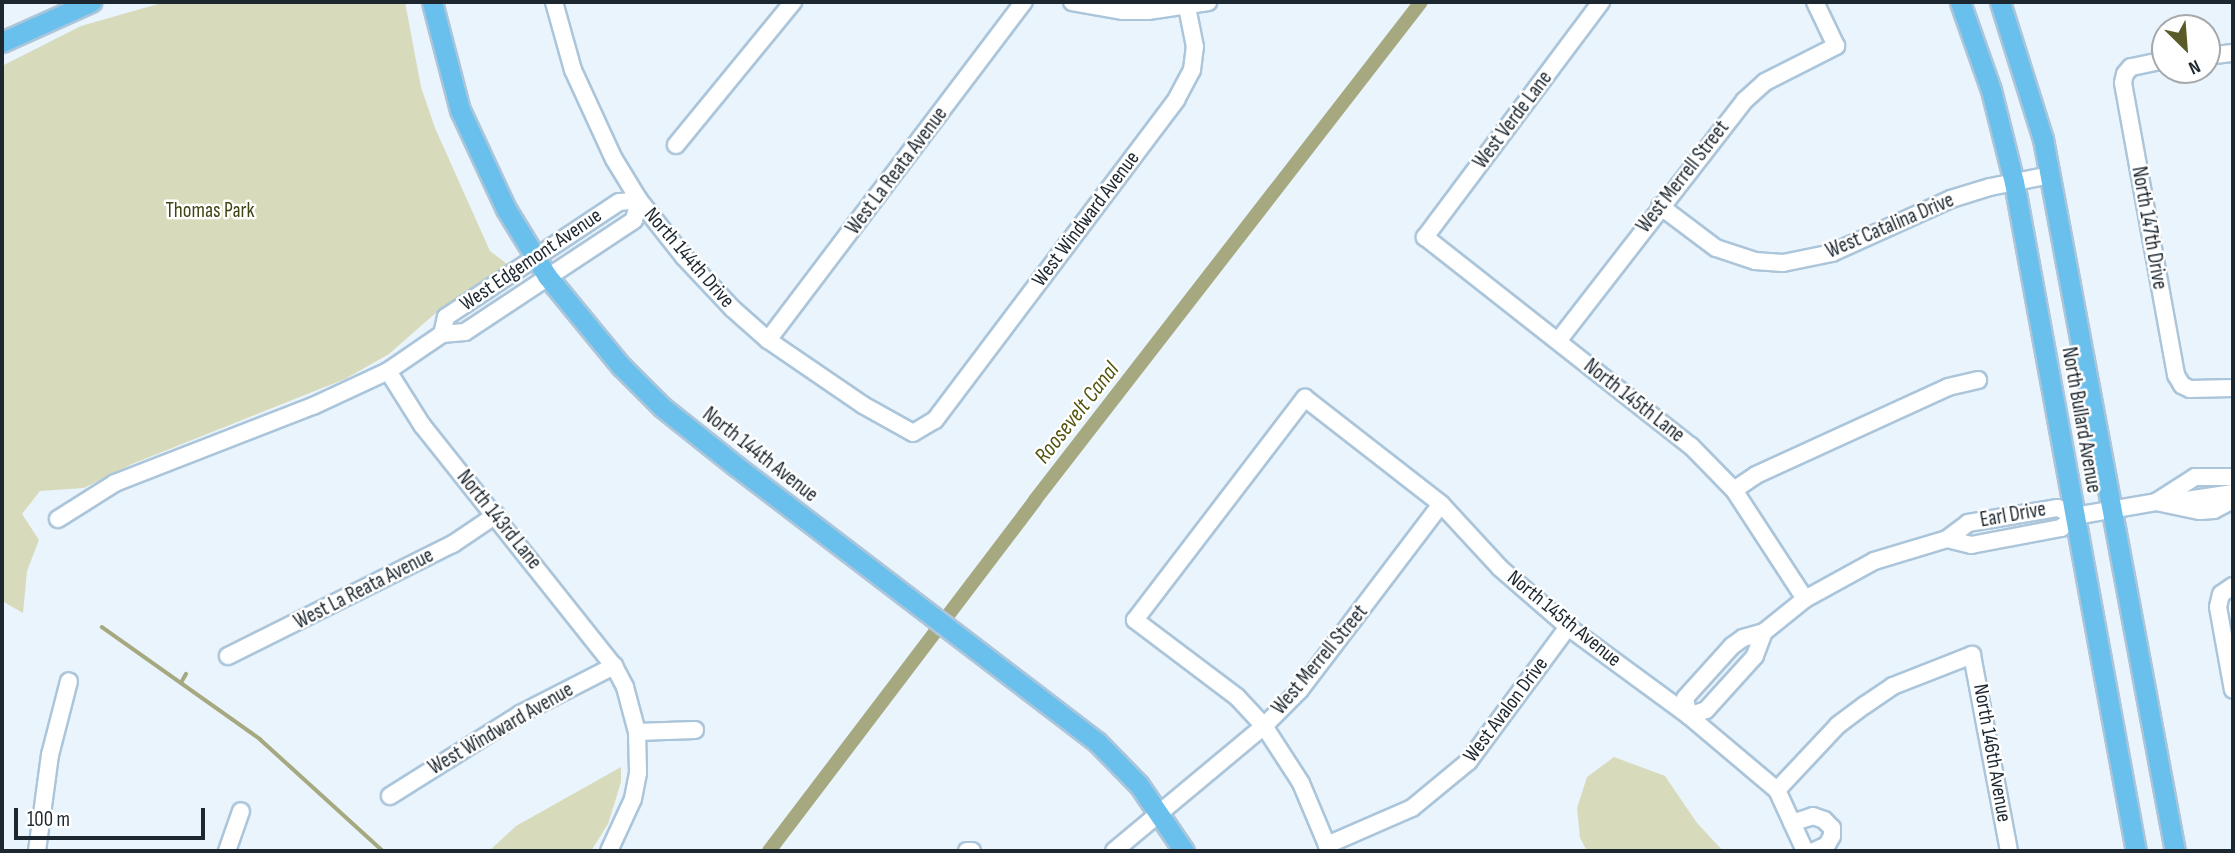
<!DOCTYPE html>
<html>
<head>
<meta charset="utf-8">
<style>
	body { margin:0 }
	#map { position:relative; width:2235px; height:853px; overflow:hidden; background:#e9f4fd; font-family:"Sofia Sans Condensed",sans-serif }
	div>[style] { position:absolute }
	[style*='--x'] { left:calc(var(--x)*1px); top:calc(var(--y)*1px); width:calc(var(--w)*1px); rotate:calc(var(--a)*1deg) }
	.green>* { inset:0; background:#d8dbbb }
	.stream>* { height:3.5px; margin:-1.75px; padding:0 1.75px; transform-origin:1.75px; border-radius:1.75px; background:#a6a880 }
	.canal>* { height:14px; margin:-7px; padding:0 7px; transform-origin:7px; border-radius:7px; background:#a6a880 }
	.roads { filter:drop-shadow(2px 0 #abc5da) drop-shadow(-2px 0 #abc5da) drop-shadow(0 2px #abc5da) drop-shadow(0 -2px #abc5da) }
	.minor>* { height:16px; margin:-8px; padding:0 8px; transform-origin:8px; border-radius:8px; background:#fff }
	.major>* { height:19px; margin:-9.5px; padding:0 9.5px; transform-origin:9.5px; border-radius:9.5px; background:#69c0ed }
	span { translate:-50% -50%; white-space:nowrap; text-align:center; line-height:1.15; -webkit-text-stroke:5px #fff; paint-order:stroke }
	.street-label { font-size:21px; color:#1d272f }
	.park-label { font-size:21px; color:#434413 }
	.water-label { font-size:23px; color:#535410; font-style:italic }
	.frame { position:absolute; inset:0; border:4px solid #1d272f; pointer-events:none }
	.north { position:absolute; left:2151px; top:14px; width:70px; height:70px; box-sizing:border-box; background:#fff; border:2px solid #a5a9ac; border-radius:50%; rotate:155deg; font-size:19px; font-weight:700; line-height:28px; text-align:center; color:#1d272f }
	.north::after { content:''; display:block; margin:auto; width:24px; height:32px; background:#5a5b29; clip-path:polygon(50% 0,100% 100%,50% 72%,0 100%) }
	.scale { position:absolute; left:14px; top:808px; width:191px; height:32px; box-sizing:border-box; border:4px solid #1d272f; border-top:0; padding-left:9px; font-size:21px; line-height:24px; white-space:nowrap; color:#1d272f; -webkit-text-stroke:5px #fff; paint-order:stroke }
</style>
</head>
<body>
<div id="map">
	<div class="green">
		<div style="clip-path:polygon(165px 2px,405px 2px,421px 87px,435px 128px,490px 251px,507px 264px,438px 311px,389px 354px,345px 379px,132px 464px,84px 488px,40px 491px,22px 514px,39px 540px,27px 571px,23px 613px,2px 601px,2px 66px,81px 26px)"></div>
		<div style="clip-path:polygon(1614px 757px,1665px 776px,1697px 823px,1723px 851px,1587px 851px,1580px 838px,1577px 808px,1587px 777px)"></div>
		<div style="clip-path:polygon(621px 767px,621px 782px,608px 824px,591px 851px,489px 851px,516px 826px)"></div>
	</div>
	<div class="stream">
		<div style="--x:102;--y:627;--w:194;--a:35.3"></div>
		<div style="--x:260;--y:739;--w:166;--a:42.3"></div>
		<div style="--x:181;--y:683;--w:10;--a:-61"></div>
	</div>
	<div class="canal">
		<div style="--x:769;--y:851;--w:440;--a:-52.8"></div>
		<div style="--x:1035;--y:500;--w:630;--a:-52.22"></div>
	</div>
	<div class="roads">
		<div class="minor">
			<div style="--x:554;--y:2;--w:71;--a:74.4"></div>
			<div style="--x:573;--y:70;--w:98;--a:65.3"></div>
			<div style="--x:614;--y:159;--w:48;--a:58.6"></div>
			<div style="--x:639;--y:200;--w:73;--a:51.7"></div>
			<div style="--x:684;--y:257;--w:71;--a:46.7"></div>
			<div style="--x:733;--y:309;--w:47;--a:41.5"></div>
			<div style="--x:768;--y:340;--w:115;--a:34.4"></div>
			<div style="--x:863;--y:405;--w:57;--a:29.2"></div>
			<div style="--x:913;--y:433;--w:26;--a:-31"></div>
			<div style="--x:935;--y:420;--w:401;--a:-53"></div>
			<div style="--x:1176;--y:100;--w:34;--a:-62"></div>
			<div style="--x:1192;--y:70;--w:23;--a:-83"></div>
			<div style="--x:1195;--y:47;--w:41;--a:-101.3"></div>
			<div style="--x:1072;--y:2;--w:52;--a:10"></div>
			<div style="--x:1123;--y:11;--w:25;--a:0"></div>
			<div style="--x:1148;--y:11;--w:61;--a:-8.5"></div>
			<div style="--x:1601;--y:2;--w:294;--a:126.8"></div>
			<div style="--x:1425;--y:237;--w:338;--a:38.2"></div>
			<div style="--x:1691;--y:446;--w:62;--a:45.7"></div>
			<div style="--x:1734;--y:490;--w:130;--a:56.9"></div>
			<div style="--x:2207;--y:56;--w:26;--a:-7"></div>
			<div style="--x:2165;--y:60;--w:35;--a:168"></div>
			<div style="--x:2131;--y:67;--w:9;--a:131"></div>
			<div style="--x:2125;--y:74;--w:9;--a:103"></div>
			<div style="--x:2123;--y:83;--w:297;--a:79.7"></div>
			<div style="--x:2176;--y:375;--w:12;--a:59"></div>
			<div style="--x:2182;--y:385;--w:9;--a:27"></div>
			<div style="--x:2190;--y:389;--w:43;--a:-1.3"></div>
			<div style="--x:676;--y:145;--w:185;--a:-50.7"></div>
			<div style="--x:1660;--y:206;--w:70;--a:36.9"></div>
			<div style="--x:1716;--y:248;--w:41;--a:18.4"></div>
			<div style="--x:1755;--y:261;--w:28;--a:4"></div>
			<div style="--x:1783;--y:263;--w:50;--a:-11.5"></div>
			<div style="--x:1832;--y:253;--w:131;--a:-24.4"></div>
			<div style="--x:1951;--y:199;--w:41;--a:-17.1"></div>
			<div style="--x:1990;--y:187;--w:61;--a:-11.3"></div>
			<div style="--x:768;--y:340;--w:424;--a:-52.9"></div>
			<div style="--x:1558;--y:341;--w:304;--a:-52.2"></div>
			<div style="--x:1744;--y:101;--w:28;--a:-42"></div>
			<div style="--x:1765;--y:82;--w:80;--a:-26.9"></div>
			<div style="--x:1836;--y:46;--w:49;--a:-115.5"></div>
			<div style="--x:388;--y:371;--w:64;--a:57.8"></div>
			<div style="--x:422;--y:425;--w:308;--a:51.5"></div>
			<div style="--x:614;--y:666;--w:24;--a:62"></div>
			<div style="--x:625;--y:687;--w:47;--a:75.1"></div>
			<div style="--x:637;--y:732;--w:41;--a:88.6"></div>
			<div style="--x:638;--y:773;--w:26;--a:101"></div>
			<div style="--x:633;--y:799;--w:57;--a:114.8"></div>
			<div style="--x:1734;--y:490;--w:27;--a:-34"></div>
			<div style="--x:1756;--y:475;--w:211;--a:-24.6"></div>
			<div style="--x:1948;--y:387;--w:31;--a:-13"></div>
			<div style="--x:2156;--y:502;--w:46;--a:-32.7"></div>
			<div style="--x:2195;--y:477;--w:38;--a:0"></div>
			<div style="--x:2173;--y:502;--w:61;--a:-8.5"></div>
			<div style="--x:2075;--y:516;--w:82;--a:-9.8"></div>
			<div style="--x:2156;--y:502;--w:45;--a:11.6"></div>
			<div style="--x:2200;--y:511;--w:14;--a:-4"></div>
			<div style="--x:2214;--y:510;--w:21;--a:-28"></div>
			<div style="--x:58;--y:519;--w:67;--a:-32.3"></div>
			<div style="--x:115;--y:483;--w:212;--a:-21.3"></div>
			<div style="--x:313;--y:406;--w:83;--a:-25"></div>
			<div style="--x:388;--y:371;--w:65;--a:-34.4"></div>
			<div style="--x:442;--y:334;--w:23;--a:-5"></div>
			<div style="--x:465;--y:332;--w:203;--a:-33.5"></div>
			<div style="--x:634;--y:220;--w:21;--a:-76"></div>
			<div style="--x:639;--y:200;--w:20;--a:174"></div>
			<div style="--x:619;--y:202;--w:208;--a:146.4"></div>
			<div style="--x:446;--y:317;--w:17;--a:103"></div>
			<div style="--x:1947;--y:539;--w:25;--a:14"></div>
			<div style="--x:1971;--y:545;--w:92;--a:-10.7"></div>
			<div style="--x:2061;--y:528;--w:18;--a:-41"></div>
			<div style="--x:2233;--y:586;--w:14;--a:146"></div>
			<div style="--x:2221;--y:594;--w:13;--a:103"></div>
			<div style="--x:2218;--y:607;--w:84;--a:79.8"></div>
			<div style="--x:1568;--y:627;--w:167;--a:126.5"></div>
			<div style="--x:1469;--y:761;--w:74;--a:140.5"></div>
			<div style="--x:1412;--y:808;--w:93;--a:156.5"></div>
			<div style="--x:1327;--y:845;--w:67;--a:-112.8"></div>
			<div style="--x:1301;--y:783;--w:68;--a:-123"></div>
			<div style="--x:1264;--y:726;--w:40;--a:-133"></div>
			<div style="--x:1237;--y:697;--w:128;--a:-143"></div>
			<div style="--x:1135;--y:620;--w:280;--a:-52.6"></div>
			<div style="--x:1305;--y:398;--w:172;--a:37.9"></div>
			<div style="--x:1441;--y:504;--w:87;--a:47.3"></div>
			<div style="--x:1500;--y:568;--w:90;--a:40.9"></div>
			<div style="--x:1568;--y:627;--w:150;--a:36.3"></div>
			<div style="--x:1689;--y:716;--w:115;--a:40.1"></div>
			<div style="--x:1777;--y:790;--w:67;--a:65.3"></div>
			<div style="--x:1764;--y:632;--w:26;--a:111"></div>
			<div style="--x:1755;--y:656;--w:73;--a:132.2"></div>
			<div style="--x:1706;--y:710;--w:18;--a:161"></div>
			<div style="--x:1689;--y:716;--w:18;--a:-103"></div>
			<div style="--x:1685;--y:698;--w:70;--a:-47.9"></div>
			<div style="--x:1732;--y:646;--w:14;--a:-36"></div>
			<div style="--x:1743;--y:638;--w:22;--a:-16"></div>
			<div style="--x:1764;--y:632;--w:53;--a:-38.8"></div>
			<div style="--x:1805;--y:599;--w:79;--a:-28.8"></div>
			<div style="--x:1874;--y:561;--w:76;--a:-16.8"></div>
			<div style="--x:1947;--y:539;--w:26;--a:-37"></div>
			<div style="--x:1968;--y:523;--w:91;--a:-9.5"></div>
			<div style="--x:2058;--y:508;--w:19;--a:25"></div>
			<div style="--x:228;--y:656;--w:251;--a:-26.5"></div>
			<div style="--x:453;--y:544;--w:52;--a:-34"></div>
			<div style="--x:637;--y:732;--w:58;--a:-2"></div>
			<div style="--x:1777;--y:790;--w:89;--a:-46.8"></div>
			<div style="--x:1838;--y:725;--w:34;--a:-37"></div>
			<div style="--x:1865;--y:705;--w:34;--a:-34"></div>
			<div style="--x:1893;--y:686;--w:85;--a:-21.4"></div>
			<div style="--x:1972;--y:655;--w:199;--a:79.3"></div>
			<div style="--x:390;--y:796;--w:154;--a:-32.2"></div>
			<div style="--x:520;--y:714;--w:106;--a:-27.1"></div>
			<div style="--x:1792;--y:823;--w:22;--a:-18"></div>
			<div style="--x:1813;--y:816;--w:12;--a:20"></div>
			<div style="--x:1824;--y:820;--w:11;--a:45"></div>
			<div style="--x:1832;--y:828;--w:8;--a:90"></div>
			<div style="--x:1832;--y:836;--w:10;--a:119"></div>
			<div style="--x:1827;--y:845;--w:14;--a:155"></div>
			<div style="--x:37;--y:851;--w:97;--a:-82.3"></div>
			<div style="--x:50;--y:755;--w:76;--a:-75.6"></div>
			<div style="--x:227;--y:851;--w:42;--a:-70.7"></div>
			<div style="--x:967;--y:851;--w:5;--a:0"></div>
			<div style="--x:1114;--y:851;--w:195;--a:-39.8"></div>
			<div style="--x:1264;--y:726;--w:51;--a:-45"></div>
			<div style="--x:1300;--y:690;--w:233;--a:-52.8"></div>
		</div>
		<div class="major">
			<div style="--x:432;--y:2;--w:112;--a:75.5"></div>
			<div style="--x:460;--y:110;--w:109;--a:65.1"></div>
			<div style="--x:506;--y:209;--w:79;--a:58.5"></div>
			<div style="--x:547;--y:276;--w:117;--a:50.6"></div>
			<div style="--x:621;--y:366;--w:58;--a:45"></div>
			<div style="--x:662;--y:407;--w:95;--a:38.6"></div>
			<div style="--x:736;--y:466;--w:454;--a:37.4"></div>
			<div style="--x:1097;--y:742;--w:60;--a:45.7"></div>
			<div style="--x:1139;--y:785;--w:80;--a:55.7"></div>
			<div style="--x:1960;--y:2;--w:93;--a:70.6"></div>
			<div style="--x:1991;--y:90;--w:95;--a:76"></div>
			<div style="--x:2014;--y:182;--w:680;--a:79.67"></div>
			<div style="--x:2000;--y:2;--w:144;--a:72.6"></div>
			<div style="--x:2043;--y:139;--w:724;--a:79.5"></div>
			<div style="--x:2;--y:42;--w:98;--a:-24.2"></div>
		</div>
	</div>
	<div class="street-label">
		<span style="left:1513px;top:120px;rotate:-53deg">West Verde Lane</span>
		<span style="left:897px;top:171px;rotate:-53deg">West La Reata Avenue</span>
		<span style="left:1683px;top:177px;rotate:-52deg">West Merrell Street</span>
		<span style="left:1086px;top:219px;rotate:-53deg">West Windward Avenue</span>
		<span style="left:1890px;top:226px;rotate:-23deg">West Catalina Drive</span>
		<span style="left:2149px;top:228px;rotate:80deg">North 147th Drive</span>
		<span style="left:689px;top:258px;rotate:49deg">North 144th Drive</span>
		<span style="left:531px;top:260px;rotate:-34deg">West Edgemont Avenue</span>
		<span style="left:1634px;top:401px;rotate:38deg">North 145th Lane</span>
		<span style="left:2081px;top:420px;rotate:80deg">North Bullard Avenue</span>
		<span style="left:760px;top:455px;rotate:38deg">North 144th Avenue</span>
		<span style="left:2013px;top:515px;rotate:-10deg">Earl Drive</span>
		<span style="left:499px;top:520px;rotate:51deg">North 143rd Lane</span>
		<span style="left:364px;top:589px;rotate:-27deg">West La Reata Avenue</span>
		<span style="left:1564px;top:619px;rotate:39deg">North 145th Avenue</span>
		<span style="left:1320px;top:660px;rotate:-50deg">West Merrell Street</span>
		<span style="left:1506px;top:710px;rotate:-53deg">West Avalon Drive</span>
		<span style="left:501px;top:729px;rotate:-30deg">West Windward Avenue</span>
		<span style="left:1992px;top:753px;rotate:80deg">North 146th Avenue</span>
	</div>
	<div class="park-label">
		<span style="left:210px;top:211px">Thomas Park</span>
	</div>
	<div class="water-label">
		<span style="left:1077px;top:413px;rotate:-52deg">Roosevelt Canal</span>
	</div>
	<div class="frame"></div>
	<div class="north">N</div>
	<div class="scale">100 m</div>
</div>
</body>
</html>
